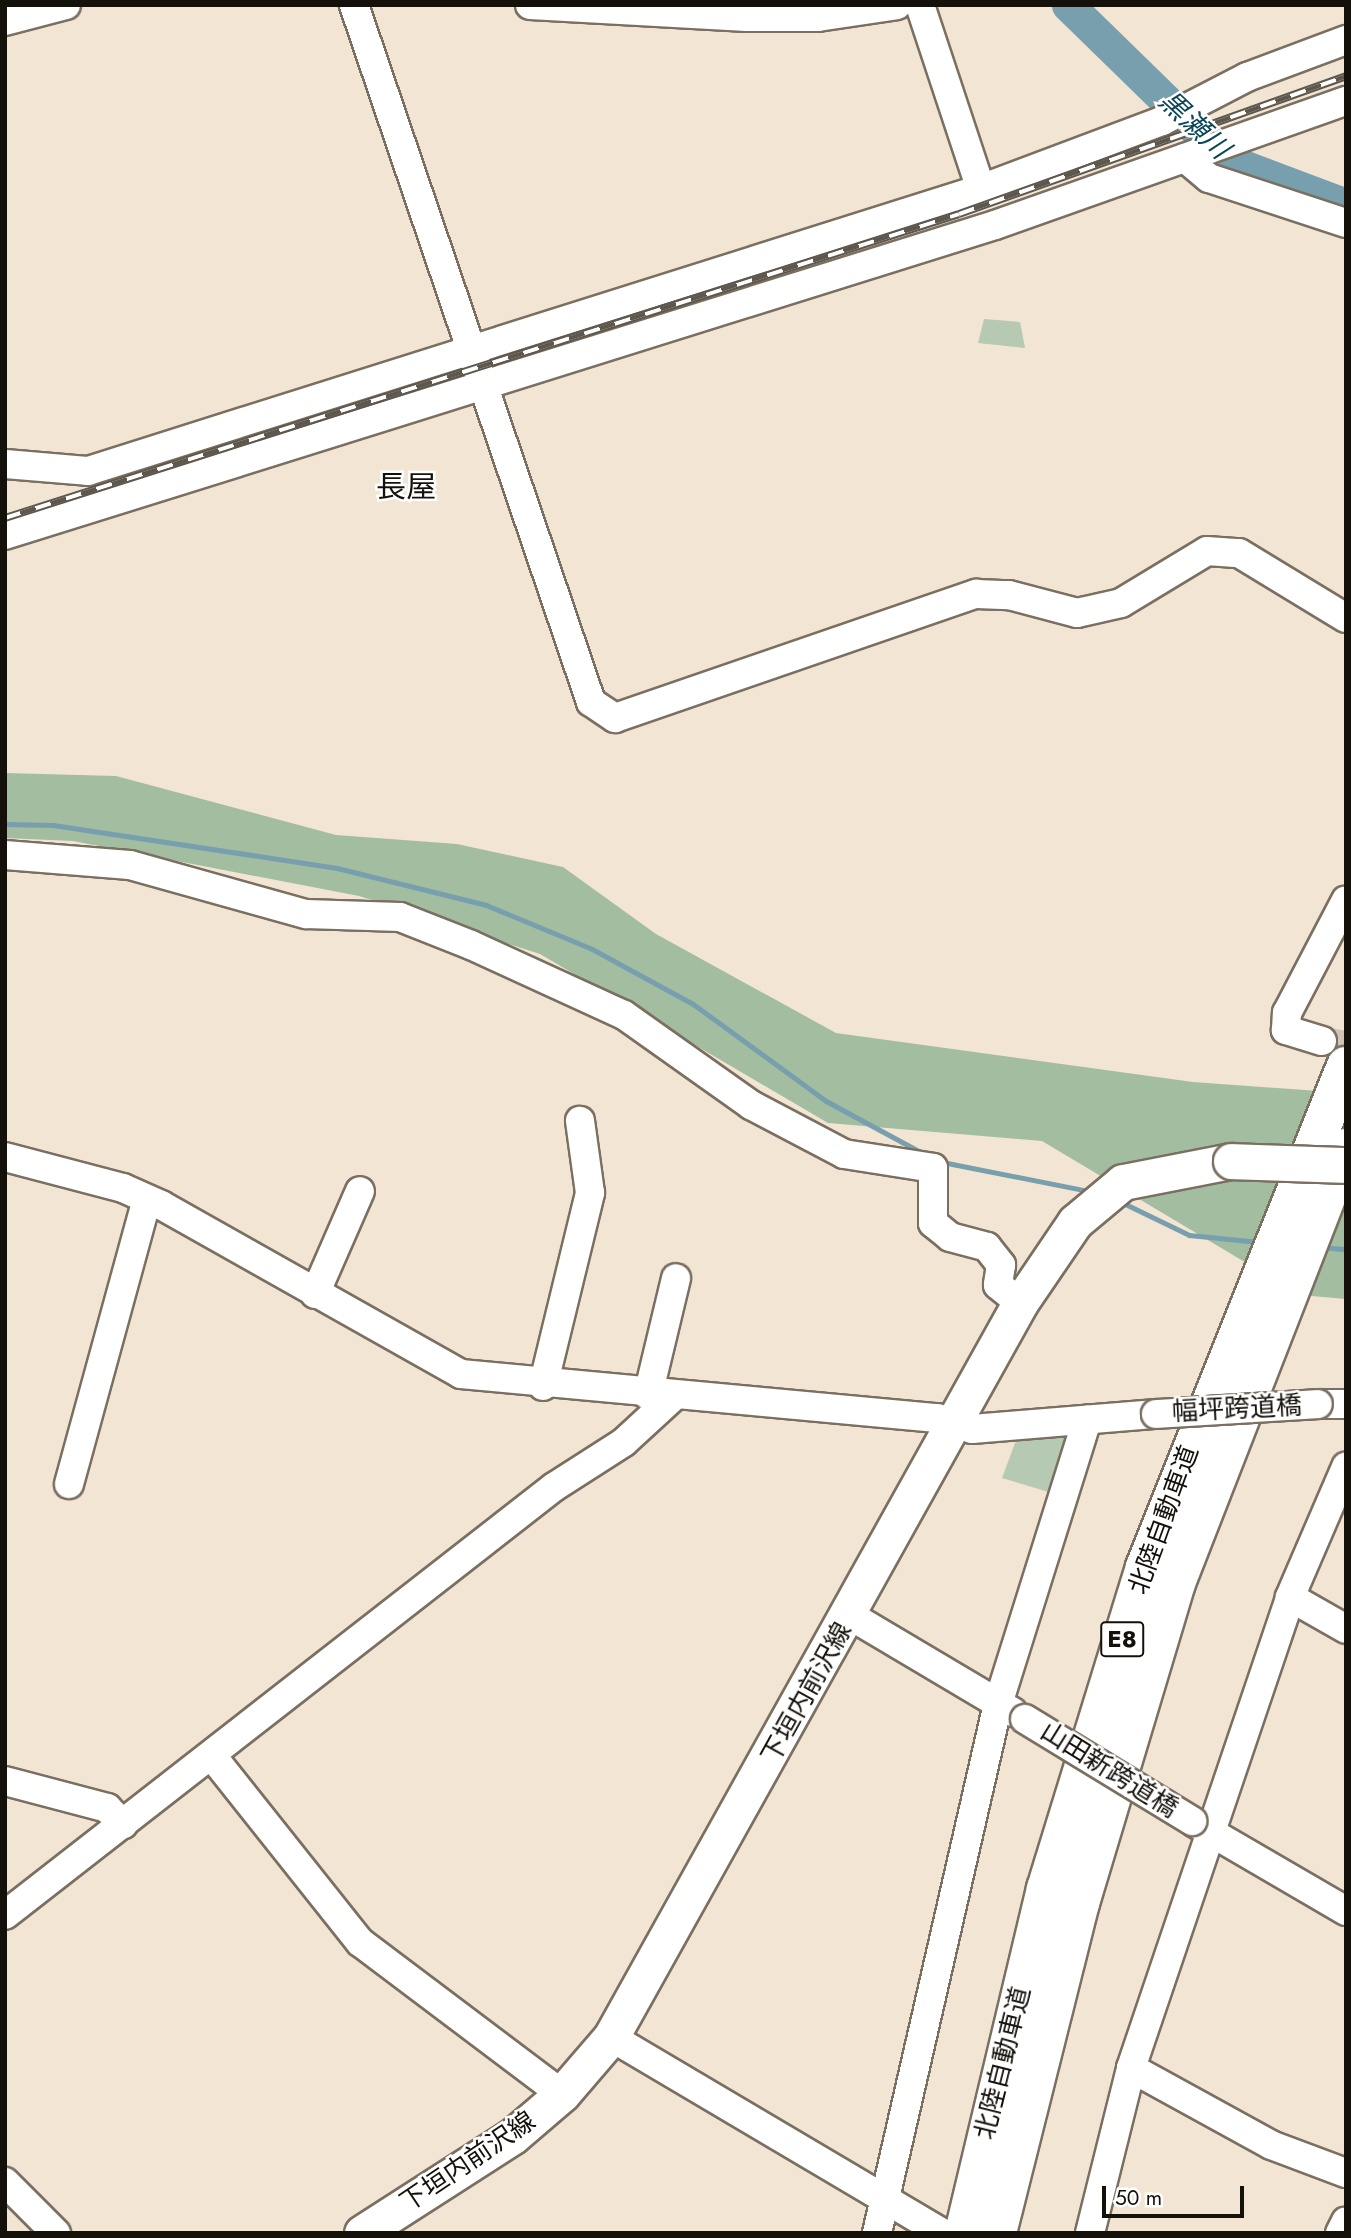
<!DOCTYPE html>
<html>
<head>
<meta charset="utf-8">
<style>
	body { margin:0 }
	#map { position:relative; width:1351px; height:2238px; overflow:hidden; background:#f2e5d4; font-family:Jost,"Noto Sans JP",sans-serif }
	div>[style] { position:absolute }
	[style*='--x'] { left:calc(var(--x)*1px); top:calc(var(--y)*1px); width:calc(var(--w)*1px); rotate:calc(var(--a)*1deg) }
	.green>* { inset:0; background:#b5c9b3 }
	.forest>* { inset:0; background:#a3bda0 }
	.stream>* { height:5px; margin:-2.5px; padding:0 2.5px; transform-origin:2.5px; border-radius:2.5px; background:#779fae }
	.river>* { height:33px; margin:-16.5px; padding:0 16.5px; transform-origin:16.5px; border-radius:16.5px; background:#779fae }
	.minor-tunnel>* { height:28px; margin-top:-14px; transform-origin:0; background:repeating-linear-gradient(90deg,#d1c5b6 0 28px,transparent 0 42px) }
	.roads { filter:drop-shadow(2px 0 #7a6f60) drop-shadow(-2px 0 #7a6f60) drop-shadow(0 2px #7a6f60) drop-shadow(0 -2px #7a6f60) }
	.minor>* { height:28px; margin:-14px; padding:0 14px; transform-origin:14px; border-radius:14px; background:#fff }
	.major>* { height:35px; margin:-17.5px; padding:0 17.5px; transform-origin:17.5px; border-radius:17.5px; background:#fff }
	.highway>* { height:38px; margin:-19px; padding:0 19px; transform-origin:19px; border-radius:19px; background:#fff }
	.rail>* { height:8px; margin-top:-4px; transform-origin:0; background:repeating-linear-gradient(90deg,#fff 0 16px,#5e574e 0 32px); box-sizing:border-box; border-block:2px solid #5e574e }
	.bridges { filter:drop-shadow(2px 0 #7a6f60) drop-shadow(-2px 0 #7a6f60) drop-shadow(0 2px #7a6f60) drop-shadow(0 -2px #7a6f60) }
	.minor-bridge>* { height:28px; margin:-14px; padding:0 14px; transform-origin:14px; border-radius:14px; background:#fff }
	.major-bridge>* { height:35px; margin:-17.5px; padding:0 17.5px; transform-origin:17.5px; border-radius:17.5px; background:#fff }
	span { translate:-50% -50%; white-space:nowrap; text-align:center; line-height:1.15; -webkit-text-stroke:5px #fff; paint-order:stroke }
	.shield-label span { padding:2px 5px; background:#fff; border:2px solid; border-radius:5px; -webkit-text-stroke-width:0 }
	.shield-label { font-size:24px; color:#14100a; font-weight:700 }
	.street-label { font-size:26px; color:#14100a }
	.water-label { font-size:28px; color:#0b4657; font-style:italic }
	.quarter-label { font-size:30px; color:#14100a }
	.frame { position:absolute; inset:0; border:7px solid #14100a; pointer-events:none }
	.scale { position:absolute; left:1102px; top:2186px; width:142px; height:32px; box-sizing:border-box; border:4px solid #14100a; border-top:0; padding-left:9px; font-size:21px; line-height:24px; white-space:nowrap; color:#14100a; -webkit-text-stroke:5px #fff; paint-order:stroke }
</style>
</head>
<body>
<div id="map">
	<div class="green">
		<div style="clip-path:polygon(984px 319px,1020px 322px,1025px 348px,978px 343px)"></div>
		<div style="clip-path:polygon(1074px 1431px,1052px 1493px,1002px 1478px,1015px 1443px,1036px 1434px)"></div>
	</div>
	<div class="forest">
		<div style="clip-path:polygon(5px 773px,116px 776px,336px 835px,457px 844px,563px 867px,656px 934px,836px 1033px,1193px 1082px,1346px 1093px,1346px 1299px,1300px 1295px,1042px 1141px,828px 1123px,540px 954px,359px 896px,73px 841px,5px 838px)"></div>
	</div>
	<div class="stream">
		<div style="--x:5;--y:824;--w:48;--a:1.2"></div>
		<div style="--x:53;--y:825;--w:287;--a:8.6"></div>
		<div style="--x:337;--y:868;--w:154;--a:13.9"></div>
		<div style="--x:486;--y:905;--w:115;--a:22.5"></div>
		<div style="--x:592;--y:949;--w:115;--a:28.6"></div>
		<div style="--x:693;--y:1004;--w:165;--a:36.1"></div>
		<div style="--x:826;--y:1101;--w:111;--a:28.4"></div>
		<div style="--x:942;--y:1162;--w:155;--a:11.2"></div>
		<div style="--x:1119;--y:1201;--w:78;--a:25.9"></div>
		<div style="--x:1189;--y:1235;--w:70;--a:5.7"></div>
		<div style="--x:1321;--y:1247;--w:25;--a:5"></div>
	</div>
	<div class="river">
		<div style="--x:1068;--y:5;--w:222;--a:44.3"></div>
		<div style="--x:1227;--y:160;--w:127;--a:20.7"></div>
	</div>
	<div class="minor-tunnel">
		<div style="--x:1322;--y:1041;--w:24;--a:9"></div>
	</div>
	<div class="roads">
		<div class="minor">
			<div style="--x:354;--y:5;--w:736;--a:71.22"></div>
			<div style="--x:591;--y:702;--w:29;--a:34"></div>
			<div style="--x:615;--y:718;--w:382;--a:-19"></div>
			<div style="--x:976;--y:594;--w:33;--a:2"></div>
			<div style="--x:1009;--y:595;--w:70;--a:14.8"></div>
			<div style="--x:1077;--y:613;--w:45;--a:-12.8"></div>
			<div style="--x:1121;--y:603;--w:100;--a:-31.2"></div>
			<div style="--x:1207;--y:551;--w:32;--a:4"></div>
			<div style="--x:1239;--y:553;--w:125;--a:31.3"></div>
			<div style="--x:530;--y:5;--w:217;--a:3.2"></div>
			<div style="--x:747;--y:17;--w:71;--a:0"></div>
			<div style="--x:818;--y:17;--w:80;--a:-8.6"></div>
			<div style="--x:920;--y:5;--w:194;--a:71.7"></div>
			<div style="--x:5;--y:21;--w:63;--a:-14.7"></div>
			<div style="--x:1185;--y:158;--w:31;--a:40"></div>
			<div style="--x:1209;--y:178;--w:144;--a:18.2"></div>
			<div style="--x:5;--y:464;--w:83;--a:4.8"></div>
			<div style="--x:88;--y:471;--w:936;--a:-17.53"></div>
			<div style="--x:981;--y:189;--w:193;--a:-20.6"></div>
			<div style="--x:1162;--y:121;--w:96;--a:-27.4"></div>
			<div style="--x:1247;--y:77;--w:106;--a:-20.5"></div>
			<div style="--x:5;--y:535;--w:1037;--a:-17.39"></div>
			<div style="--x:995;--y:225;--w:372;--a:-19.5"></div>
			<div style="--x:5;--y:855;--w:125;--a:4.6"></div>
			<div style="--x:130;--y:865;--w:183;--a:15.6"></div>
			<div style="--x:306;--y:914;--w:94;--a:1.8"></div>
			<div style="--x:400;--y:917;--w:76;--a:21.5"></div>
			<div style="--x:471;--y:945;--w:168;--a:24.6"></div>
			<div style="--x:624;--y:1015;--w:156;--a:35.3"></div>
			<div style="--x:751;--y:1105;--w:105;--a:27.8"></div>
			<div style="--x:844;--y:1154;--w:90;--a:8.9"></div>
			<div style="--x:933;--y:1168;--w:55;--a:90"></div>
			<div style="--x:933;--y:1223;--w:22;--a:39"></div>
			<div style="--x:950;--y:1237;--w:38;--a:15"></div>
			<div style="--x:987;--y:1247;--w:23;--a:52"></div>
			<div style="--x:1001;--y:1265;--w:20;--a:99"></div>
			<div style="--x:998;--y:1285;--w:28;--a:39"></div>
			<div style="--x:1322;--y:1041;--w:38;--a:-163"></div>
			<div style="--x:1286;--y:1030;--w:17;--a:-87"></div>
			<div style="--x:1287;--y:1013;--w:127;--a:-62.4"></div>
			<div style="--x:5;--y:1157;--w:122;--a:14.7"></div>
			<div style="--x:123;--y:1188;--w:42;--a:24.1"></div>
			<div style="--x:161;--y:1205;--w:344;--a:29.4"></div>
			<div style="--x:461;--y:1374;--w:478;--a:5.3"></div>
			<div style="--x:937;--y:1418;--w:37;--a:17"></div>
			<div style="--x:972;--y:1429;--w:185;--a:-4.7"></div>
			<div style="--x:315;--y:1294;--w:112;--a:-66.4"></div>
			<div style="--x:543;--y:1386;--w:199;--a:-76.3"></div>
			<div style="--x:590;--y:1193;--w:73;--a:-97.9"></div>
			<div style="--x:648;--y:1395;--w:120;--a:-76.5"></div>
			<div style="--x:1318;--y:1404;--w:28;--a:0"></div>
			<div style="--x:69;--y:1484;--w:295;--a:-74.7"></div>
			<div style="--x:1290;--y:1597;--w:64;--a:29.7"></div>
			<div style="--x:851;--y:1616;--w:188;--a:30.7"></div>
			<div style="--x:212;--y:1756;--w:238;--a:51.5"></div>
			<div style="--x:360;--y:1942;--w:253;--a:37"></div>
			<div style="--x:5;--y:1781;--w:106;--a:14.8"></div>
			<div style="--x:107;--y:1808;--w:23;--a:45"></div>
			<div style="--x:1195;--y:1823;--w:175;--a:30.2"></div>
			<div style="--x:5;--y:1915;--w:696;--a:-37.94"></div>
			<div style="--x:554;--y:1487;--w:83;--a:-32.7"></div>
			<div style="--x:624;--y:1442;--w:67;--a:-42.6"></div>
			<div style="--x:611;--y:2037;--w:385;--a:30.6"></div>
			<div style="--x:1131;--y:2068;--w:497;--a:-71.3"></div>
			<div style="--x:1290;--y:1597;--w:142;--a:-66.7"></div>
			<div style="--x:5;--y:2182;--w:72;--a:45"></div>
			<div style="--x:877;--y:2233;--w:543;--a:-77.12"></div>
			<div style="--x:998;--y:1704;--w:298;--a:-72.6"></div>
			<div style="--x:1090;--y:2233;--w:170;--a:-76"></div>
			<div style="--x:1131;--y:2068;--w:160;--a:28.8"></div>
			<div style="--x:1271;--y:2145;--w:80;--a:20.5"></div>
			<div style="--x:1340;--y:2233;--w:13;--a:-63"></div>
		</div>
		<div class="major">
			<div style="--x:362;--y:2233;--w:179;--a:-32.7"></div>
			<div style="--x:513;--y:2136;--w:65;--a:-40.6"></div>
			<div style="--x:562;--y:2094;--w:75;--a:-49.3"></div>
			<div style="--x:611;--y:2037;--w:840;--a:-60.87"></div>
			<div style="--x:1020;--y:1303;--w:98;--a:-55.8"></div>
			<div style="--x:1075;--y:1222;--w:62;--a:-39.8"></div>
			<div style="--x:1123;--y:1182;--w:110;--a:-11"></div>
		</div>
		<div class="highway">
			<div style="--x:964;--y:2233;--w:354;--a:-76.6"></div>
			<div style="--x:1046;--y:1889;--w:337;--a:-72.9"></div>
			<div style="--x:1145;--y:1567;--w:540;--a:-68.14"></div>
			<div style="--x:997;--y:2233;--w:340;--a:-75.9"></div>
			<div style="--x:1080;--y:1903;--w:334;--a:-73.3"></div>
			<div style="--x:1176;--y:1583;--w:467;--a:-68.7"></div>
		</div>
	</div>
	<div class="rail">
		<div style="--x:5;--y:518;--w:1001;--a:-17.67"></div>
		<div style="--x:959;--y:214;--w:411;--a:-19.6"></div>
	</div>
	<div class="bridges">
		<div class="minor-bridge">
			<div style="--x:1156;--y:1414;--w:162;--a:-3.5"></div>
			<div style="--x:1025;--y:1719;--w:196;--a:31.4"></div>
		</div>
		<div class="major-bridge">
			<div style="--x:1231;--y:1161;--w:115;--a:2"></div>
		</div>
	</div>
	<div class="shield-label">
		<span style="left:1122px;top:1639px">E8</span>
	</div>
	<div class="street-label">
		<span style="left:1237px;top:1409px;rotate:-3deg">幅坪跨道橋</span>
		<span style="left:1164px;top:1520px;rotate:-70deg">北陸自動車道</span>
		<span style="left:807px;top:1693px;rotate:-61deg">下垣内前沢線</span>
		<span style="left:1109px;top:1770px;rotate:32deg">山田新跨道橋</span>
		<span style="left:1003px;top:2063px;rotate:-76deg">北陸自動車道</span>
		<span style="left:468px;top:2162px;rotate:-34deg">下垣内前沢線</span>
	</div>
	<div class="water-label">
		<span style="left:1194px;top:125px;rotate:43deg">黒瀬川</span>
	</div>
	<div class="quarter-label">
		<span style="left:406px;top:487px">長屋</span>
	</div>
	<div class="frame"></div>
	<div class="scale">50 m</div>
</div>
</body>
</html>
